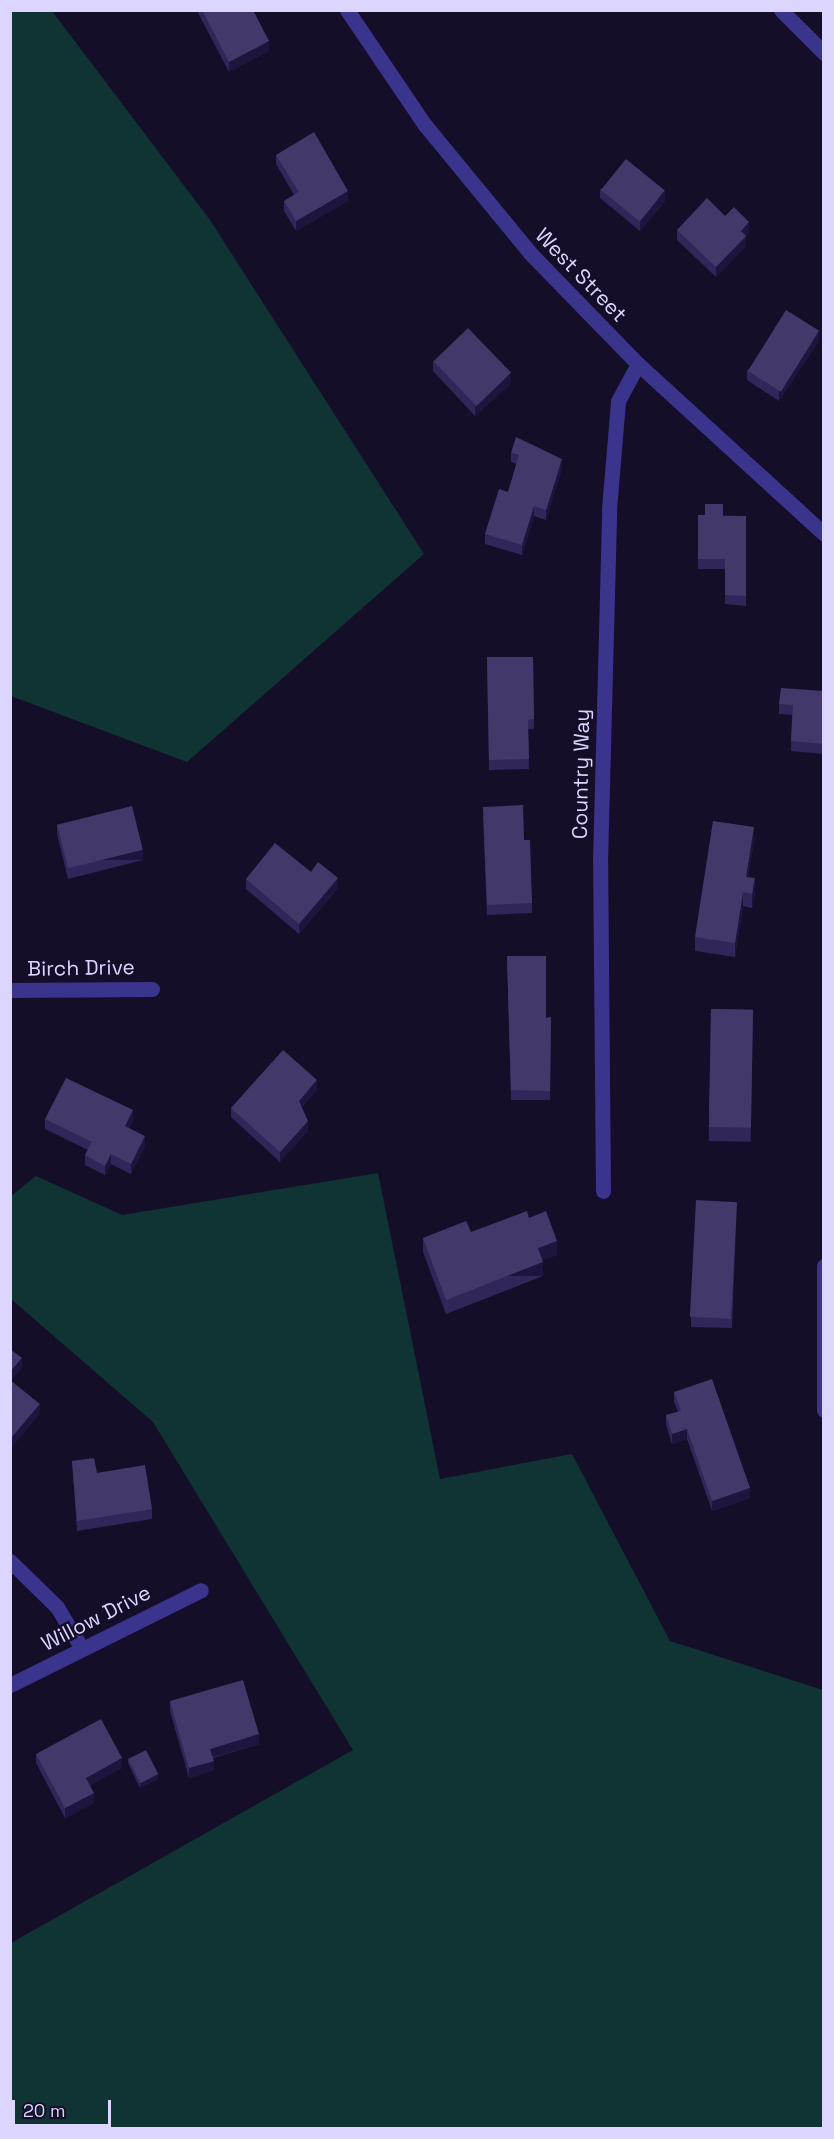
<!DOCTYPE html>
<html>
<head>
<meta charset="utf-8">
<style>
	body { margin:0 }
	#map { position:relative; width:834px; height:2139px; overflow:hidden; background:#140e29; font-family:"Space Grotesk",sans-serif }
	div>[style] { position:absolute }
	[style*='--x'] { left:calc(var(--x)*1px); top:calc(var(--y)*1px); width:calc(var(--w)*1px); rotate:calc(var(--a)*1deg) }
	.green>* { inset:0; background:#103434 }
	.minor>* { height:15px; margin:-7.5px; padding:0 7.5px; transform-origin:7.5px; border-radius:7.5px; background:#3b348d }
	.wall>* { inset:0; background:#322559; transform-origin:0 0 }
	.shaded-wall>* { inset:0; background:#1e143e; transform-origin:0 0 }
	.building>* { inset:0; background:#44386a; transform-origin:0 0 }
	span { translate:-50% -50%; white-space:nowrap; text-align:center; line-height:1.15; -webkit-text-stroke:4.5px #140e29; paint-order:stroke }
	.street-label { font-size:21px; color:#dcd6ff }
	.frame { position:absolute; inset:0; border:12px solid #dcd6ff; pointer-events:none }
	.scale { position:absolute; left:12px; top:2100px; width:99px; height:27px; box-sizing:border-box; border:3px solid #dcd6ff; border-top:0; padding-left:8px; font-size:18px; line-height:21px; white-space:nowrap; color:#dcd6ff; -webkit-text-stroke:4px #140e29; paint-order:stroke }
</style>
</head>
<body>
<div id="map">
	<div class="green">
		<div style="clip-path:polygon(10px 11px,52px 11px,210px 220px,424px 554px,187px 762px,11px 696px)"></div>
		<div style="clip-path:polygon(378px 1173px,440px 1479px,572px 1454px,670px 1641px,823px 1690px,823px 2128px,11px 2128px,11px 1943px,353px 1750px,153px 1422px,11px 1299px,11px 1196px,36px 1176px,122px 1215px)"></div>
	</div>
	<div class="minor">
		<div style="--x:347;--y:10;--w:139;--a:55.9"></div>
		<div style="--x:425;--y:125;--w:166;--a:50.6"></div>
		<div style="--x:530;--y:253;--w:155;--a:45.8"></div>
		<div style="--x:638;--y:364;--w:252;--a:42.4"></div>
		<div style="--x:781;--y:10;--w:61;--a:45"></div>
		<div style="--x:10;--y:990;--w:142;--a:-0.4"></div>
		<div style="--x:603;--y:1191;--w:329;--a:-90.5"></div>
		<div style="--x:600;--y:862;--w:353;--a:-88.5"></div>
		<div style="--x:609;--y:509;--w:108;--a:-85.2"></div>
		<div style="--x:618;--y:401;--w:42;--a:-61.6"></div>
		<div style="--x:824;--y:1266;--w:144;--a:90"></div>
		<div style="--x:10;--y:1561;--w:66;--a:44.4"></div>
		<div style="--x:57;--y:1607;--w:47;--a:59"></div>
		<div style="--x:10;--y:1685;--w:213;--a:-26.4"></div>
	</div>
	<div class="wall">
		<div style="clip-path:polygon(198px 10px,253px 10px,269px 51px,229px 72px,198px 13px)"></div>
		<div style="clip-path:polygon(276px 155px,348px 201px,296px 231px,284px 211px,284px 201px,294px 195px,276px 164px)"></div>
		<div style="clip-path:polygon(600px 189px,665px 201px,640px 231px,600px 198px)"></div>
		<div style="clip-path:polygon(725px 216px,749px 232px,746px 235px,746px 246px,716px 277px,677px 240px,677px 230px)"></div>
		<div style="clip-path:polygon(819px 341px,779px 401px,747px 380px,747px 370px)"></div>
		<div style="clip-path:polygon(433px 361px,511px 383px,475px 416px,433px 371px)"></div>
		<div style="clip-path:polygon(511px 453px,562px 468px,546px 520px,534px 516px,522px 555px,485px 544px,485px 534px,508px 492px,517px 464px,511px 462px)"></div>
		<div style="clip-path:polygon(698px 515px,746px 516px,746px 606px,725px 604px,725px 569px,698px 569px)"></div>
		<div style="clip-path:polygon(487px 657px,533px 657px,534px 729px,528px 729px,529px 769px,489px 770px)"></div>
		<div style="clip-path:polygon(824px 691px,824px 754px,791px 751px,792px 715px,779px 714px,779px 704px)"></div>
		<div style="clip-path:polygon(483px 816px,524px 840px,532px 903px,532px 913px,487px 915px)"></div>
		<div style="clip-path:polygon(57px 824px,143px 860px,68px 879px,57px 834px)"></div>
		<div style="clip-path:polygon(754px 841px,748px 877px,755px 892px,752px 908px,743px 906px,735px 957px,695px 951px,695px 937px)"></div>
		<div style="clip-path:polygon(311px 872px,338px 888px,299px 934px,246px 889px,246px 879px)"></div>
		<div style="clip-path:polygon(507px 956px,546px 1018px,551px 1017px,550px 1100px,511px 1100px)"></div>
		<div style="left:711px;top:1009px;width:42px;height:132px;rotate:1deg"></div>
		<div style="clip-path:polygon(317px 1090px,302px 1107px,308px 1131px,280px 1162px,231px 1117px,231px 1108px)"></div>
		<div style="clip-path:polygon(45px 1119px,133px 1120px,129px 1128px,145px 1146px,131px 1174px,111px 1164px,105px 1175px,85px 1165px,85px 1155px,88px 1150px,45px 1129px)"></div>
		<div style="clip-path:polygon(737px 1202px,732px 1328px,691px 1327px,691px 1317px)"></div>
		<div style="clip-path:polygon(529px 1218px,557px 1255px,542px 1260px,543px 1276px,446px 1314px,423px 1252px,423px 1238px,471px 1232px)"></div>
		<div style="clip-path:polygon(674px 1392px,750px 1498px,712px 1511px,687px 1439px,672px 1444px,666px 1425px,666px 1415px,678px 1412px,674px 1402px)"></div>
		<div style="clip-path:polygon(72px 1461px,97px 1473px,152px 1509px,152px 1519px,77px 1531px)"></div>
		<div style="clip-path:polygon(170px 1701px,259px 1744px,213px 1758px,214px 1770px,189px 1778px,170px 1711px)"></div>
		<div style="clip-path:polygon(36px 1754px,122px 1768px,90px 1785px,94px 1803px,65px 1818px,36px 1763px)"></div>
		<div style="clip-path:polygon(128px 1758px,158px 1779px,140px 1788px,128px 1763px)"></div>
	</div>
	<div class="shaded-wall">
		<div style="clip-path:polygon(269px 41px,269px 51px,229px 72px,229px 62px)"></div>
		<div style="clip-path:polygon(348px 191px,348px 201px,296px 231px,296px 221px)"></div>
		<div style="clip-path:polygon(665px 191px,665px 201px,640px 231px,640px 221px)"></div>
		<div style="clip-path:polygon(749px 222px,749px 232px,741px 240px,741px 231px)"></div>
		<div style="clip-path:polygon(746px 236px,746px 246px,716px 277px,716px 267px)"></div>
		<div style="clip-path:polygon(819px 331px,819px 341px,779px 401px,779px 392px)"></div>
		<div style="clip-path:polygon(511px 373px,511px 383px,475px 416px,475px 407px)"></div>
		<div style="clip-path:polygon(562px 459px,562px 468px,546px 520px,546px 510px)"></div>
		<div style="clip-path:polygon(534px 506px,534px 516px,522px 555px,522px 545px)"></div>
		<div style="clip-path:polygon(754px 827px,754px 841px,746px 891px,746px 877px)"></div>
		<div style="left:143px;top:850px;width:10px;height:77px;rotate:90deg"></div>
		<div style="clip-path:polygon(338px 878px,338px 888px,299px 934px,299px 924px)"></div>
		<div style="clip-path:polygon(755px 878px,755px 892px,752px 908px,752px 894px)"></div>
		<div style="clip-path:polygon(743px 892px,743px 906px,735px 957px,735px 943px)"></div>
		<div style="clip-path:polygon(317px 1080px,317px 1090px,299px 1110px,299px 1101px)"></div>
		<div style="clip-path:polygon(133px 1110px,133px 1120px,125px 1136px,125px 1126px)"></div>
		<div style="clip-path:polygon(308px 1121px,308px 1131px,280px 1162px,280px 1152px)"></div>
		<div style="clip-path:polygon(145px 1136px,145px 1146px,131px 1174px,131px 1164px)"></div>
		<div style="clip-path:polygon(111px 1154px,111px 1164px,105px 1175px,105px 1166px)"></div>
		<div style="clip-path:polygon(557px 1241px,557px 1255px,538px 1262px,538px 1248px)"></div>
		<div style="left:543px;top:1262px;width:14px;height:104px;rotate:90deg"></div>
		<div style="clip-path:polygon(22px 1358px,22px 1368px,10px 1382px,10px 1372px)"></div>
		<div style="clip-path:polygon(40px 1404px,40px 1414px,11px 1448px,11px 1438px)"></div>
		<div style="clip-path:polygon(687px 1429px,687px 1439px,672px 1444px,672px 1434px)"></div>
		<div style="clip-path:polygon(750px 1488px,750px 1498px,712px 1511px,712px 1501px)"></div>
		<div style="clip-path:polygon(259px 1734px,259px 1744px,210px 1758px,210px 1749px)"></div>
		<div style="clip-path:polygon(122px 1758px,122px 1768px,86px 1788px,86px 1778px)"></div>
		<div style="clip-path:polygon(214px 1761px,214px 1770px,189px 1778px,189px 1768px)"></div>
		<div style="clip-path:polygon(158px 1774px,158px 1779px,140px 1788px,140px 1783px)"></div>
		<div style="clip-path:polygon(94px 1793px,94px 1803px,65px 1818px,65px 1808px)"></div>
	</div>
	<div class="building">
		<div style="clip-path:polygon(202px 10px,253px 10px,269px 41px,229px 62px)"></div>
		<div style="clip-path:polygon(314px 132px,348px 191px,296px 221px,284px 201px,299px 192px,276px 155px)"></div>
		<div style="left:626px;top:159px;width:50px;height:40px;rotate:39deg"></div>
		<div style="clip-path:polygon(707px 198px,725px 216px,734px 207px,749px 222px,741px 231px,746px 236px,716px 267px,677px 230px)"></div>
		<div style="left:786px;top:310px;width:39px;height:72px;rotate:32deg"></div>
		<div style="left:468px;top:328px;width:62px;height:48px;rotate:46deg"></div>
		<div style="clip-path:polygon(516px 437px,562px 459px,546px 510px,534px 506px,522px 545px,485px 534px,499px 489px,508px 492px,519px 455px,511px 453px)"></div>
		<div style="clip-path:polygon(705px 504px,723px 504px,723px 516px,746px 516px,746px 596px,725px 595px,725px 559px,698px 559px,698px 515px,705px 515px)"></div>
		<div style="clip-path:polygon(487px 657px,533px 657px,534px 719px,528px 720px,529px 759px,489px 760px)"></div>
		<div style="clip-path:polygon(781px 688px,824px 691px,824px 744px,791px 741px,793px 705px,779px 704px)"></div>
		<div style="clip-path:polygon(523px 805px,524px 840px,530px 840px,532px 903px,487px 905px,483px 807px)"></div>
		<div style="left:132px;top:806px;width:45px;height:77px;rotate:76deg"></div>
		<div style="clip-path:polygon(713px 821px,754px 827px,746px 877px,755px 878px,752px 894px,743px 892px,735px 943px,695px 937px)"></div>
		<div style="clip-path:polygon(275px 843px,311px 872px,318px 862px,338px 878px,299px 924px,246px 879px)"></div>
		<div style="clip-path:polygon(507px 956px,546px 956px,546px 1018px,551px 1017px,550px 1091px,511px 1090px)"></div>
		<div style="left:711px;top:1009px;width:42px;height:118px;rotate:1deg"></div>
		<div style="clip-path:polygon(283px 1050px,317px 1080px,299px 1101px,308px 1121px,280px 1152px,231px 1108px)"></div>
		<div style="clip-path:polygon(66px 1078px,133px 1110px,125px 1126px,145px 1136px,131px 1164px,111px 1154px,105px 1166px,85px 1155px,92px 1142px,45px 1119px)"></div>
		<div style="left:696px;top:1200px;width:41px;height:117px;rotate:3deg"></div>
		<div style="clip-path:polygon(527px 1211px,529px 1218px,546px 1211px,557px 1241px,538px 1248px,543px 1262px,446px 1300px,423px 1238px,466px 1221px,471px 1232px)"></div>
		<div style="clip-path:polygon(10px 1349px,22px 1358px,10px 1372px)"></div>
		<div style="clip-path:polygon(712px 1379px,750px 1488px,712px 1501px,687px 1429px,672px 1434px,666px 1415px,681px 1411px,674px 1392px)"></div>
		<div style="clip-path:polygon(10px 1380px,40px 1404px,11px 1438px,10px 1438px)"></div>
		<div style="clip-path:polygon(94px 1458px,97px 1473px,145px 1465px,152px 1509px,77px 1521px,72px 1461px)"></div>
		<div style="clip-path:polygon(243px 1680px,259px 1734px,210px 1749px,214px 1761px,189px 1768px,170px 1701px)"></div>
		<div style="clip-path:polygon(101px 1719px,122px 1758px,86px 1778px,94px 1793px,65px 1808px,36px 1754px)"></div>
		<div style="left:146px;top:1750px;width:27px;height:20px;rotate:63deg"></div>
	</div>
	<div class="street-label">
		<span style="left:581px;top:275px;rotate:46deg">West Street</span>
		<span style="left:581px;top:774px;rotate:-89deg">Country Way</span>
		<span style="left:81px;top:968px;rotate:-1deg">Birch Drive</span>
		<span style="left:96px;top:1618px;rotate:-27deg">Willow Drive</span>
	</div>
	<div class="frame"></div>
	<div class="scale">20 m</div>
</div>
</body>
</html>
